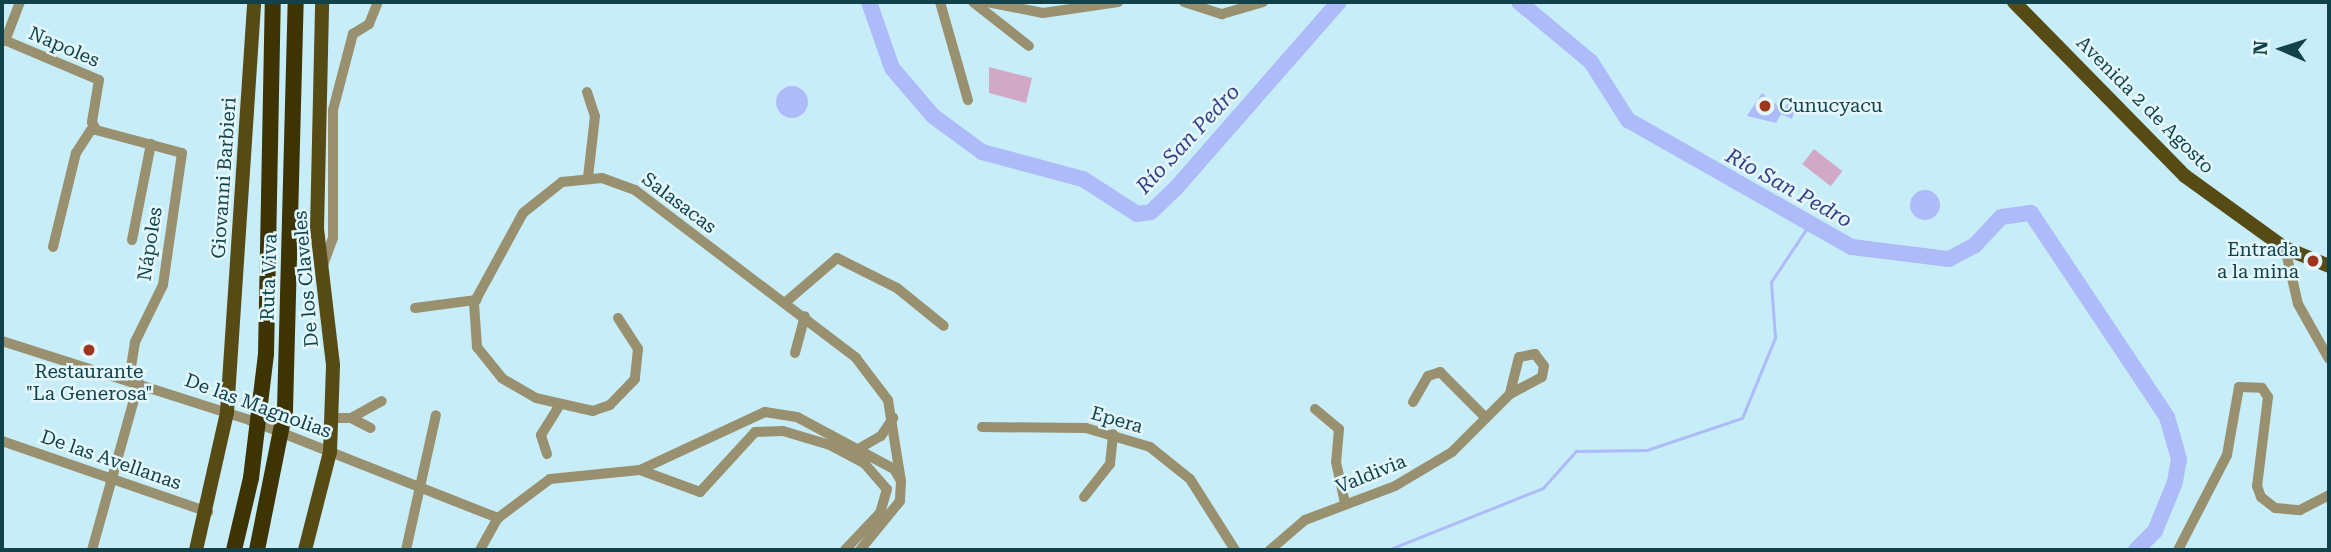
<!DOCTYPE html>
<html>
<head>
<meta charset="utf-8">
<style>
	body { margin:0 }
	#map { position:relative; width:2331px; height:552px; overflow:hidden; background:#c7eef8; font-family:"Roboto Serif",serif }
	div>[style] { position:absolute }
	[style*='--x'] { left:calc(var(--x)*1px); top:calc(var(--y)*1px); width:calc(var(--w)*1px); rotate:calc(var(--a)*1deg) }
	.green>* { inset:0; background:#d1a9c7; transform-origin:0 0 }
	.water>* { inset:0; background:#aebbf9 }
	.round { border-radius:50% }
	.stream>* { height:2.5px; margin:-1.25px; padding:0 1.25px; transform-origin:1.25px; border-radius:1.25px; background:#aebbf9 }
	.river>* { height:16px; margin:-8px; padding:0 8px; transform-origin:8px; border-radius:8px; background:#aebbf9 }
	.minor>* { height:10px; margin:-5px; padding:0 5px; transform-origin:5px; border-radius:5px; background:#99906f }
	.major>* { height:14px; margin:-7px; padding:0 7px; transform-origin:7px; border-radius:7px; background:#574b15 }
	.highway>* { height:16px; margin:-8px; padding:0 8px; transform-origin:8px; border-radius:8px; background:#3e3302 }
	.dots>* { width:19px; height:19px; translate:-50% -50%; box-sizing:border-box; border:4px solid #e4f7fc; border-radius:50% }
	span { translate:-50% -50%; white-space:nowrap; text-align:center; line-height:1.15; -webkit-text-stroke:5px #e4f7fc; paint-order:stroke }
	.street-label { font-size:19px; color:#11424c }
	.poi-label { font-size:19px; color:#11424c }
	.left { translate:0 -50%; text-align:left }
	.right { translate:-100% -50%; text-align:right }
	.water-label { font-size:21px; color:#363d86; font-style:italic }
	.frame { position:absolute; inset:0; border:4px solid #11424c; pointer-events:none }
	.north { position:absolute; left:2247px; top:14px; width:70px; height:70px; -webkit-text-stroke:5px #e4f7fc; paint-order:stroke; rotate:273deg; font-size:19px; font-weight:700; line-height:28px; text-align:center; color:#11424c }
	.north::after { content:''; display:block; margin:auto; width:24px; height:32px; background:#11424c; clip-path:polygon(50% 0,100% 100%,50% 72%,0 100%) }
</style>
</head>
<body>
<div id="map">
	<div class="green">
		<div style="clip-path:polygon(989px 67px,1032px 78px,1026px 103px,989px 93px)"></div>
		<div style="left:1814px;top:149px;width:36px;height:19px;rotate:38deg"></div>
	</div>
	<div class="water">
		<div class="round" style="left:776px;top:86px;width:32px;height:32px"></div>
		<div style="clip-path:polygon(1762px 93px,1783px 110px,1790px 100px,1797px 103px,1792px 119px,1781px 114px,1776px 123px,1747px 116px)"></div>
		<div class="round" style="left:1910px;top:190px;width:30px;height:30px"></div>
	</div>
	<div class="stream">
		<div style="--x:1388;--y:550;--w:167;--a:-21.8"></div>
		<div style="--x:1543;--y:488;--w:50;--a:-48.3"></div>
		<div style="--x:1576;--y:451;--w:71;--a:-0.8"></div>
		<div style="--x:1647;--y:450;--w:100;--a:-18.6"></div>
		<div style="--x:1742;--y:418;--w:87;--a:-67.6"></div>
		<div style="--x:1775;--y:338;--w:56;--a:-94.1"></div>
		<div style="--x:1771;--y:282;--w:72;--a:-56.3"></div>
	</div>
	<div class="river">
		<div style="--x:869;--y:2;--w:70;--a:70.8"></div>
		<div style="--x:892;--y:68;--w:63;--a:49.5"></div>
		<div style="--x:933;--y:116;--w:61;--a:36.3"></div>
		<div style="--x:982;--y:152;--w:105;--a:15"></div>
		<div style="--x:1083;--y:179;--w:64;--a:32.9"></div>
		<div style="--x:1137;--y:214;--w:14;--a:-8"></div>
		<div style="--x:1151;--y:212;--w:35;--a:-44"></div>
		<div style="--x:1176;--y:188;--w:247;--a:-48.8"></div>
		<div style="--x:1519;--y:2;--w:94;--a:39.8"></div>
		<div style="--x:1591;--y:62;--w:69;--a:57.5"></div>
		<div style="--x:1628;--y:120;--w:257;--a:29.6"></div>
		<div style="--x:1852;--y:247;--w:98;--a:7.1"></div>
		<div style="--x:1949;--y:259;--w:30;--a:-28"></div>
		<div style="--x:1975;--y:245;--w:38;--a:-47"></div>
		<div style="--x:2001;--y:217;--w:30;--a:-8"></div>
		<div style="--x:2031;--y:213;--w:245;--a:56.3"></div>
		<div style="--x:2167;--y:417;--w:44;--a:74.1"></div>
		<div style="--x:2179;--y:459;--w:23;--a:100"></div>
		<div style="--x:2175;--y:482;--w:53;--a:112.2"></div>
		<div style="--x:2155;--y:531;--w:27;--a:135"></div>
	</div>
	<div class="minor">
		<div style="--x:940;--y:2;--w:102;--a:74.1"></div>
		<div style="--x:973;--y:2;--w:71;--a:38.2"></div>
		<div style="--x:987;--y:2;--w:57;--a:11.1"></div>
		<div style="--x:1043;--y:13;--w:76;--a:-8.3"></div>
		<div style="--x:1184;--y:2;--w:40;--a:18"></div>
		<div style="--x:1222;--y:14;--w:43;--a:-16.3"></div>
		<div style="--x:2;--y:39;--w:105;--a:22.9"></div>
		<div style="--x:99;--y:80;--w:43;--a:99.5"></div>
		<div style="--x:92;--y:122;--w:9;--a:63"></div>
		<div style="--x:96;--y:130;--w:89;--a:15"></div>
		<div style="--x:182;--y:153;--w:133;--a:98.2"></div>
		<div style="--x:163;--y:285;--w:64;--a:116.2"></div>
		<div style="--x:135;--y:342;--w:36;--a:99"></div>
		<div style="--x:5;--y:41;--w:42;--a:-69"></div>
		<div style="--x:587;--y:92;--w:25;--a:72"></div>
		<div style="--x:595;--y:116;--w:61;--a:96.5"></div>
		<div style="--x:132;--y:240;--w:98;--a:-78.8"></div>
		<div style="--x:53;--y:247;--w:97;--a:-76.3"></div>
		<div style="--x:76;--y:153;--w:31;--a:-57"></div>
		<div style="--x:2285;--y:248;--w:57;--a:76.9"></div>
		<div style="--x:2298;--y:304;--w:63;--a:60.6"></div>
		<div style="--x:322;--y:268;--w:32;--a:-70"></div>
		<div style="--x:333;--y:238;--w:128;--a:-90"></div>
		<div style="--x:333;--y:110;--w:79;--a:-75.3"></div>
		<div style="--x:353;--y:34;--w:19;--a:-32"></div>
		<div style="--x:369;--y:24;--w:24;--a:-68"></div>
		<div style="--x:787;--y:301;--w:66;--a:-40.7"></div>
		<div style="--x:837;--y:258;--w:67;--a:26.6"></div>
		<div style="--x:897;--y:288;--w:60;--a:39"></div>
		<div style="--x:415;--y:308;--w:62;--a:-7.5"></div>
		<div style="--x:618;--y:318;--w:37;--a:57"></div>
		<div style="--x:638;--y:349;--w:30;--a:96"></div>
		<div style="--x:635;--y:379;--w:36;--a:134"></div>
		<div style="--x:610;--y:405;--w:18;--a:161"></div>
		<div style="--x:593;--y:411;--w:58;--a:-167.2"></div>
		<div style="--x:536;--y:398;--w:39;--a:-150"></div>
		<div style="--x:502;--y:378;--w:40;--a:-129"></div>
		<div style="--x:477;--y:347;--w:44;--a:-93.9"></div>
		<div style="--x:474;--y:303;--w:102;--a:-61.4"></div>
		<div style="--x:523;--y:213;--w:50;--a:-38.5"></div>
		<div style="--x:562;--y:182;--w:40;--a:-5.7"></div>
		<div style="--x:602;--y:178;--w:35;--a:20"></div>
		<div style="--x:635;--y:190;--w:278;--a:37.2"></div>
		<div style="--x:856;--y:358;--w:53;--a:52.7"></div>
		<div style="--x:888;--y:400;--w:82;--a:80.9"></div>
		<div style="--x:2;--y:341;--w:259;--a:17.7"></div>
		<div style="--x:249;--y:420;--w:268;--a:21.5"></div>
		<div style="--x:795;--y:353;--w:38;--a:-75"></div>
		<div style="--x:1413;--y:402;--w:30;--a:-60"></div>
		<div style="--x:1428;--y:376;--w:13;--a:-18"></div>
		<div style="--x:1440;--y:372;--w:65;--a:45"></div>
		<div style="--x:1315;--y:409;--w:31;--a:40"></div>
		<div style="--x:1339;--y:429;--w:33;--a:95"></div>
		<div style="--x:1336;--y:462;--w:42;--a:77.6"></div>
		<div style="--x:331;--y:418;--w:20;--a:0"></div>
		<div style="--x:351;--y:418;--w:35;--a:-29"></div>
		<div style="--x:351;--y:418;--w:22;--a:27"></div>
		<div style="--x:982;--y:427;--w:104;--a:0.6"></div>
		<div style="--x:1086;--y:428;--w:67;--a:16.5"></div>
		<div style="--x:1150;--y:447;--w:51;--a:38.7"></div>
		<div style="--x:1190;--y:479;--w:84;--a:57.6"></div>
		<div style="--x:2;--y:441;--w:218;--a:19"></div>
		<div style="--x:860;--y:448;--w:24;--a:-30"></div>
		<div style="--x:881;--y:436;--w:22;--a:-56"></div>
		<div style="--x:547;--y:454;--w:20;--a:-108"></div>
		<div style="--x:541;--y:435;--w:32;--a:-58"></div>
		<div style="--x:640;--y:470;--w:64;--a:20.1"></div>
		<div style="--x:700;--y:492;--w:81;--a:-47.5"></div>
		<div style="--x:755;--y:432;--w:28;--a:-2"></div>
		<div style="--x:783;--y:431;--w:49;--a:16.6"></div>
		<div style="--x:830;--y:445;--w:40;--a:28"></div>
		<div style="--x:865;--y:464;--w:33;--a:49"></div>
		<div style="--x:887;--y:489;--w:25;--a:106"></div>
		<div style="--x:880;--y:513;--w:51;--a:133.4"></div>
		<div style="--x:1084;--y:497;--w:42;--a:-51.8"></div>
		<div style="--x:1110;--y:464;--w:30;--a:-84"></div>
		<div style="--x:92;--y:550;--w:174;--a:-74.4"></div>
		<div style="--x:406;--y:550;--w:138;--a:-77.5"></div>
		<div style="--x:480;--y:550;--w:37;--a:-61"></div>
		<div style="--x:498;--y:518;--w:65;--a:-36.9"></div>
		<div style="--x:550;--y:479;--w:90;--a:-5.7"></div>
		<div style="--x:640;--y:470;--w:138;--a:-24.9"></div>
		<div style="--x:765;--y:412;--w:32;--a:9"></div>
		<div style="--x:797;--y:417;--w:110;--a:28.2"></div>
		<div style="--x:894;--y:469;--w:14;--a:60"></div>
		<div style="--x:901;--y:481;--w:20;--a:93"></div>
		<div style="--x:900;--y:501;--w:63;--a:129.2"></div>
		<div style="--x:1270;--y:550;--w:46;--a:-40.6"></div>
		<div style="--x:1305;--y:520;--w:96;--a:-20.7"></div>
		<div style="--x:1395;--y:486;--w:66;--a:-30.8"></div>
		<div style="--x:1452;--y:452;--w:82;--a:-45"></div>
		<div style="--x:1510;--y:394;--w:36;--a:-28"></div>
		<div style="--x:1542;--y:377;--w:11;--a:-80"></div>
		<div style="--x:1544;--y:366;--w:15;--a:-127"></div>
		<div style="--x:1535;--y:354;--w:16;--a:169"></div>
		<div style="--x:1519;--y:357;--w:38;--a:104"></div>
		<div style="--x:2178;--y:550;--w:107;--a:-62.7"></div>
		<div style="--x:2227;--y:455;--w:69;--a:-80"></div>
		<div style="--x:2239;--y:387;--w:23;--a:2"></div>
		<div style="--x:2262;--y:388;--w:11;--a:56"></div>
		<div style="--x:2268;--y:397;--w:90;--a:97"></div>
		<div style="--x:2257;--y:486;--w:12;--a:70"></div>
		<div style="--x:2261;--y:497;--w:18;--a:38"></div>
		<div style="--x:2275;--y:508;--w:25;--a:5"></div>
		<div style="--x:2300;--y:510;--w:33;--a:-27"></div>
	</div>
	<div class="major">
		<div style="--x:2014;--y:2;--w:244;--a:45.5"></div>
		<div style="--x:2185;--y:176;--w:123;--a:35.8"></div>
		<div style="--x:2285;--y:248;--w:48;--a:22.2"></div>
		<div style="--x:196;--y:550;--w:141;--a:-77.3"></div>
		<div style="--x:227;--y:412;--w:411;--a:-86.2"></div>
		<div style="--x:305;--y:550;--w:101;--a:-75.7"></div>
		<div style="--x:330;--y:452;--w:87;--a:-88"></div>
		<div style="--x:333;--y:365;--w:137;--a:-96.7"></div>
		<div style="--x:317;--y:229;--w:227;--a:-88.7"></div>
	</div>
	<div class="highway">
		<div style="--x:234;--y:550;--w:74;--a:-76.7"></div>
		<div style="--x:251;--y:478;--w:125;--a:-83.1"></div>
		<div style="--x:266;--y:354;--w:352;--a:-88.9"></div>
		<div style="--x:257;--y:550;--w:143;--a:-78.7"></div>
		<div style="--x:285;--y:410;--w:408;--a:-88.5"></div>
	</div>
	<div class="dots">
		<div style="left:1765px;top:106px;background:#9e361b"></div>
		<div style="left:2313px;top:261px;background:#9e361b"></div>
		<div style="left:89px;top:350px;background:#9e361b"></div>
	</div>
	<div class="street-label">
		<span style="left:64px;top:47px;rotate:23deg">Napoles</span>
		<span style="left:2145px;top:105px;rotate:45deg">Avenida 2 de Agosto</span>
		<span style="left:224px;top:178px;rotate:-86deg">Giovanni Barbieri</span>
		<span style="left:679px;top:203px;rotate:37deg">Salasacas</span>
		<span style="left:150px;top:244px;rotate:-81deg">Nápoles</span>
		<span style="left:269px;top:277px;rotate:-88deg">Ruta Viva</span>
		<span style="left:306px;top:279px;rotate:-95deg">De los Claveles</span>
		<span style="left:258px;top:406px;rotate:20deg">De las Magnolias</span>
		<span style="left:1117px;top:420px;rotate:16deg">Epera</span>
		<span style="left:111px;top:460px;rotate:19deg">De las Avellanas</span>
		<span style="left:1371px;top:474px;rotate:-22deg">Valdivia</span>
	</div>
	<div class="poi-label">
		<span class="left" style="left:1779px;top:106px">Cunucyacu</span>
		<span class="right" style="left:2299px;top:261px">Entrada<br>a la mina</span>
		<span style="left:89px;top:383px">Restaurante<br>"La Generosa"</span>
	</div>
	<div class="water-label">
		<span style="left:1188px;top:139px;rotate:-47deg">Río San Pedro</span>
		<span style="left:1789px;top:188px;rotate:29deg">Río San Pedro</span>
	</div>
	<div class="frame"></div>
	<div class="north">N</div>
</div>
</body>
</html>
